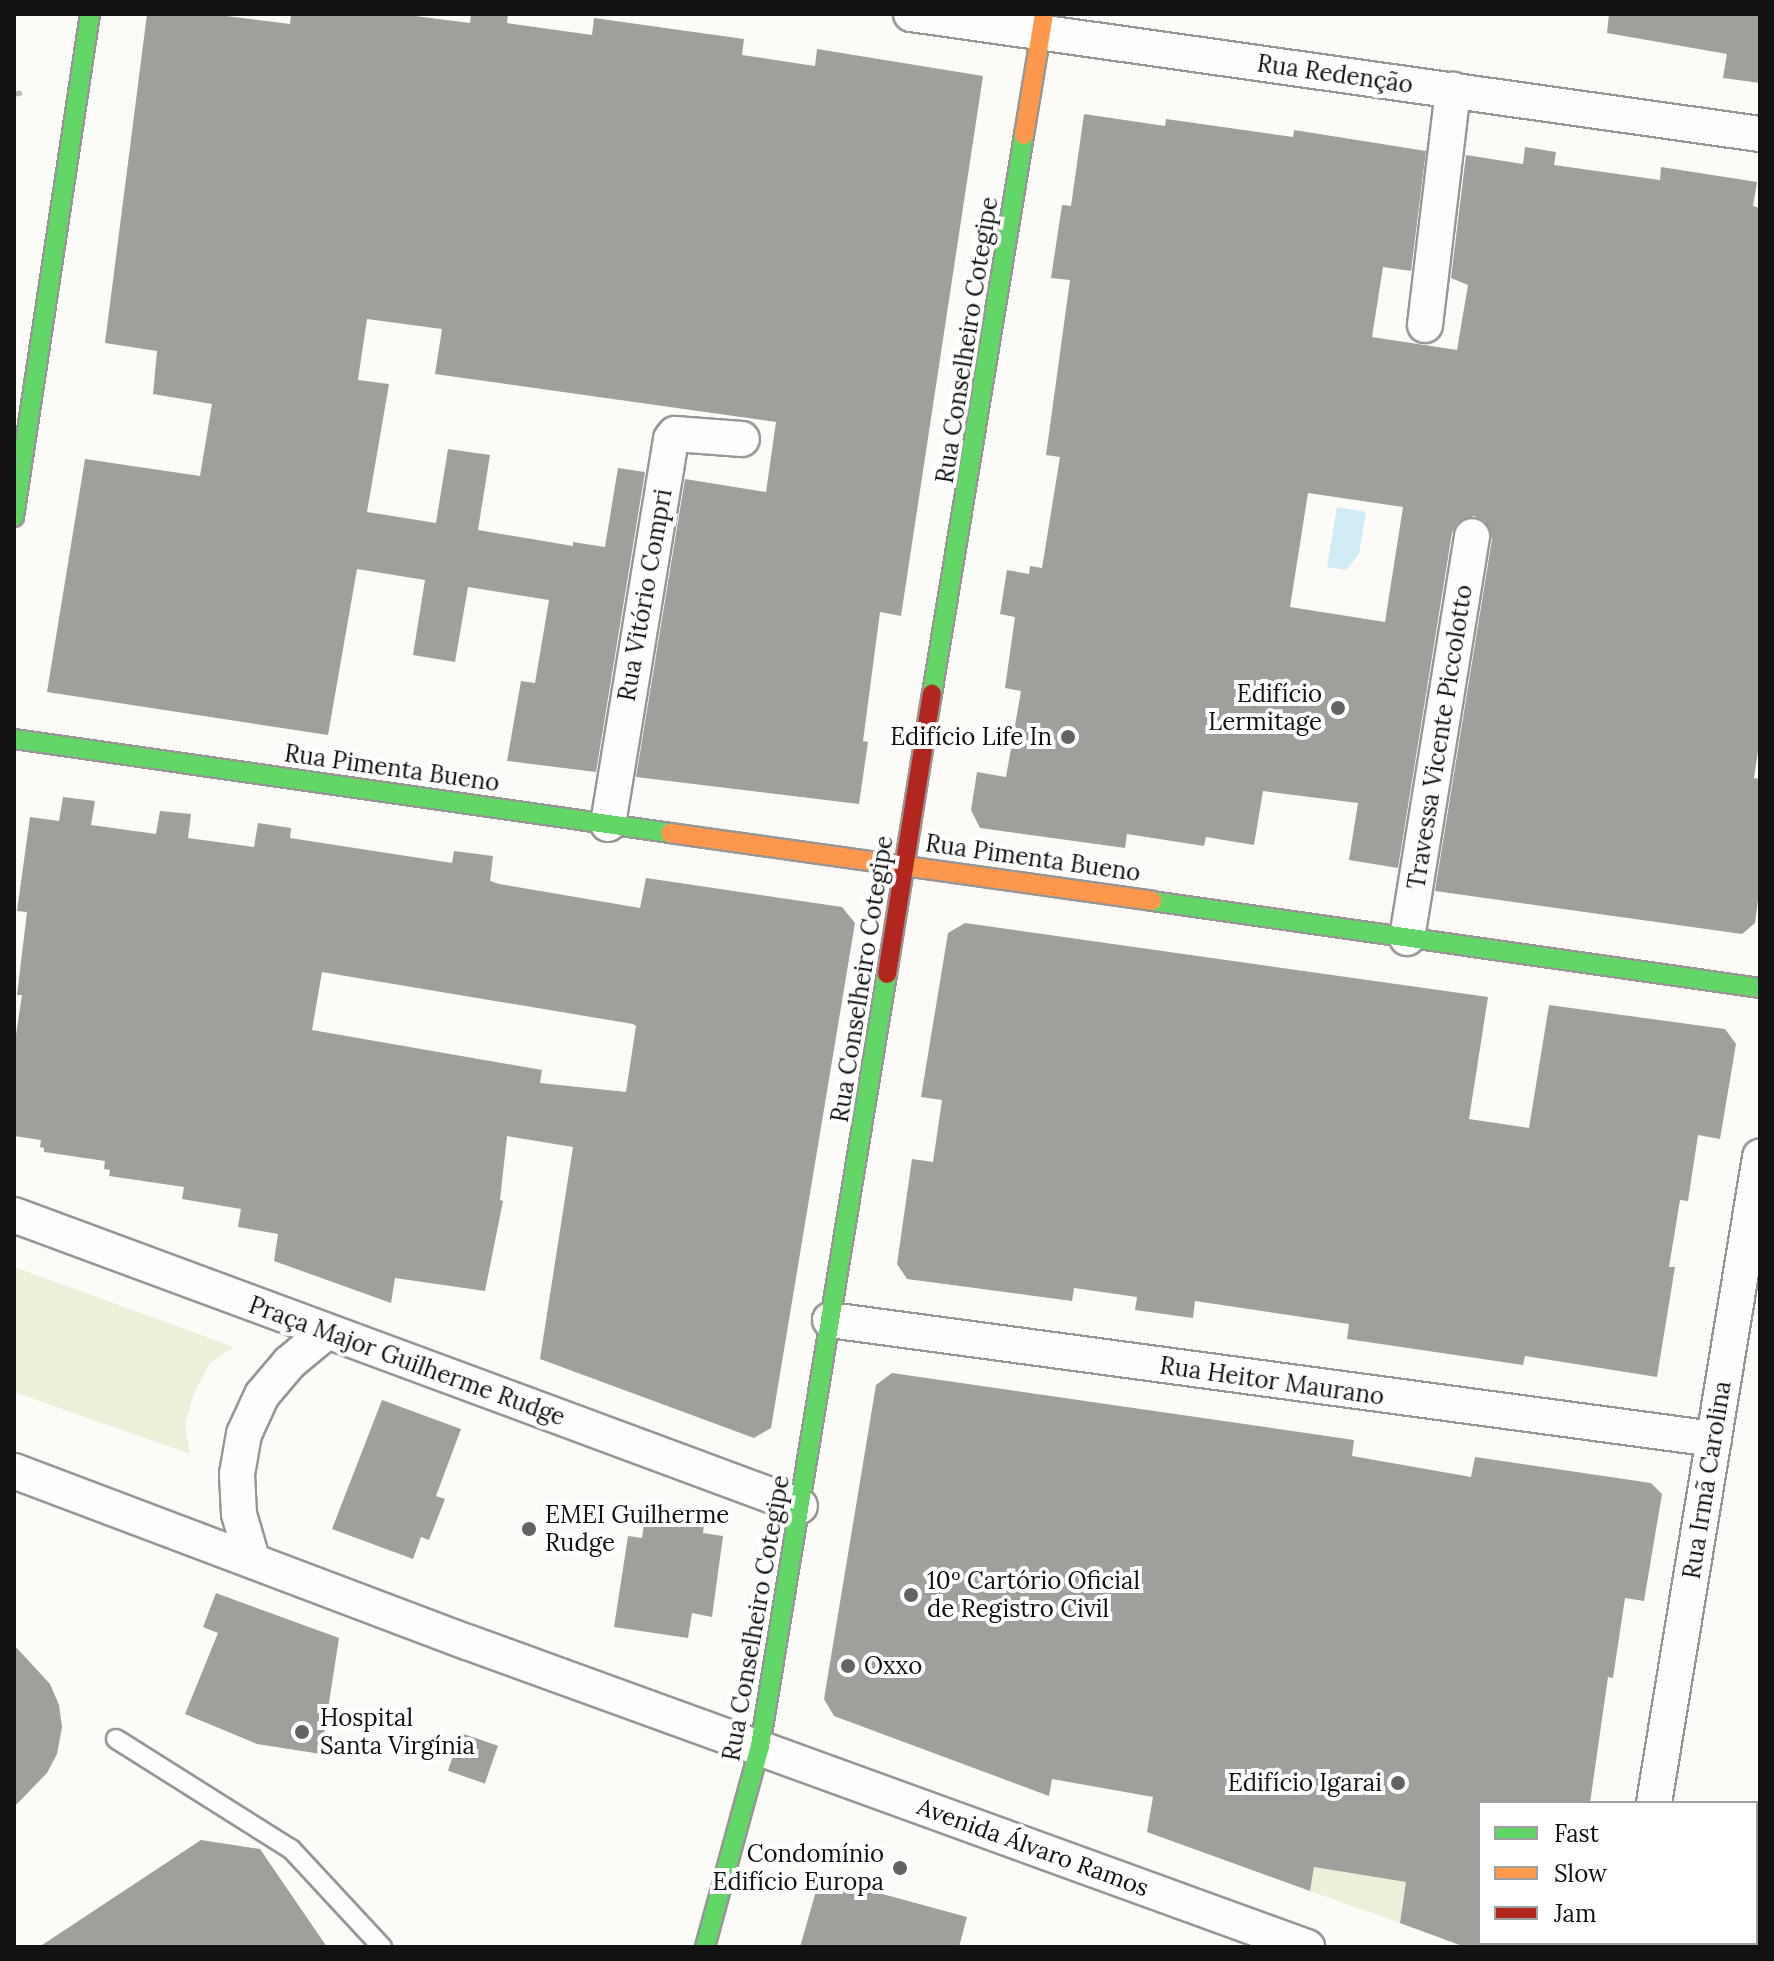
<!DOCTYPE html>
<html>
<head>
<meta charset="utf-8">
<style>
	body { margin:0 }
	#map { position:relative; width:1774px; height:1961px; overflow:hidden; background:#fdfbf7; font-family:Lora,serif }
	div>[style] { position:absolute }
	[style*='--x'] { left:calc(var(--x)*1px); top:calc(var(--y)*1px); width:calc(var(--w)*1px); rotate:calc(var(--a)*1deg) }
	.green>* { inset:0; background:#eaf1d8 }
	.water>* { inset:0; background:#cfecf6 }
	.building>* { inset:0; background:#a19f9c; transform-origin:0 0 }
	.path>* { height:5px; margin-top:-2.5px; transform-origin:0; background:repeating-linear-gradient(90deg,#b9b9b8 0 8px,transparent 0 12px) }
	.roads { filter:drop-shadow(2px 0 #979695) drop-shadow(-2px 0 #979695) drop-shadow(0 2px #979695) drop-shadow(0 -2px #979695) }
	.lane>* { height:18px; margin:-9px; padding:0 9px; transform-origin:9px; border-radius:9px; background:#fffefe }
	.street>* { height:34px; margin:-17px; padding:0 17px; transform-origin:17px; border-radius:17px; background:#fffefe }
	.fast>* { height:18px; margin:-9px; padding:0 9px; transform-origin:9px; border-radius:9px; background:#63d668 }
	.slow>* { height:18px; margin:-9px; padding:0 9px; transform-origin:9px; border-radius:9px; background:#ff974d }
	.jam>* { height:18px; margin:-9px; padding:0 9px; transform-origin:9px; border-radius:9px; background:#b3261e }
	.dots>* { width:22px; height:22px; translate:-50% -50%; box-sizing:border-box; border:4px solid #fff; border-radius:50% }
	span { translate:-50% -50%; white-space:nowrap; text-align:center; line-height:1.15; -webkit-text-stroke:8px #fff; paint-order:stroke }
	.street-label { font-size:24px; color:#111 }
	.poi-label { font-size:24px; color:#111 }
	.right { translate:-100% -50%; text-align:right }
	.left { translate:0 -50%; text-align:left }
	.frame { position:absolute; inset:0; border:16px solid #111; pointer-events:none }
	.legend { position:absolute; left:1478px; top:1801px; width:280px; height:144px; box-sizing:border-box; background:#fff; border:2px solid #a0a0a0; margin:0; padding:10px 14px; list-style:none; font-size:24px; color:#111 }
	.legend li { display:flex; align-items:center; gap:16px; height:40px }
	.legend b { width:40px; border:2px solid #a0a0a0 }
</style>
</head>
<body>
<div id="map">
	<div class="green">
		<div style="clip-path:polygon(14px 1267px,234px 1347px,210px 1363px,194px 1393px,185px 1425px,190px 1454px,14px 1392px)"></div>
		<div style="clip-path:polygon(1314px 1867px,1406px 1882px,1400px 1923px,1310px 1891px)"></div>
	</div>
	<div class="water">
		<div style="clip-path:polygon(1337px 507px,1366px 512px,1359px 554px,1346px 570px,1327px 567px)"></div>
	</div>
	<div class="building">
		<div style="clip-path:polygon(147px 14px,211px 14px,290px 24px,291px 14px,399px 14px,470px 23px,471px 14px,508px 14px,507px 23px,592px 35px,594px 18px,744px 39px,742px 55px,815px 66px,817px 49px,983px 76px,901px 616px,880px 612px,863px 741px,868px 742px,859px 804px,636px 777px,685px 479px,766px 492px,776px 422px,435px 374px,442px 329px,367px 319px,358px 380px,389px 384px,367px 512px,436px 523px,448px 449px,490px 455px,478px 530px,573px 546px,573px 542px,605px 547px,618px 468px,645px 472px,596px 772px,507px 761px,521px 681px,535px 683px,549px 600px,468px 587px,455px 662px,413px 655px,425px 580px,357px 569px,328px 735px,47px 692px,85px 459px,200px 476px,212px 404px,153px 394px,157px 351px,105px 343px)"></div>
		<div style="clip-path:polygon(1609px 14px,1760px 14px,1760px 83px,1723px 78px,1727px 54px,1607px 33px)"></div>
		<div style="clip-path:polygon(evenodd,1084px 114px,1165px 126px,1166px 119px,1293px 137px,1294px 130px,1426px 151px,1411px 271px,1383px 267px,1372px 337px,1457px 350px,1468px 285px,1451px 278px,1466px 155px,1523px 164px,1525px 147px,1556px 152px,1554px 165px,1660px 180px,1661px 167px,1757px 182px,1753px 206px,1760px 208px,1760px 738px,1754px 778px,1760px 779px,1760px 885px,1755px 923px,1742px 934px,1435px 891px,1492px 539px,1485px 521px,1474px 516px,1457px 523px,1452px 533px,1398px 868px,1349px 860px,1358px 803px,1263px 791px,1254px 845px,1206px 837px,1204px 846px,1127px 834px,1125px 848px,980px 828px,971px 810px,977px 772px,1006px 777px,1021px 691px,1005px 688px,1015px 617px,1000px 614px,1007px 570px,1029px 574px,1030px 566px,1042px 568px,1060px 457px,1046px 455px,1070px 280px,1051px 278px,1062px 205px,1071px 206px,1084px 114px,1308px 493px,1403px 507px,1385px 622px,1290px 607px,1308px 493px)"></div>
		<div style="clip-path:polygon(evenodd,63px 797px,95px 801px,91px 825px,156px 834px,160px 811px,191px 814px,188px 838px,254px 847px,258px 823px,291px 828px,290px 838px,452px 863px,454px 851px,493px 856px,490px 881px,499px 884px,640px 908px,646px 878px,842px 907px,855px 923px,771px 1428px,754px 1438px,540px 1359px,573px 1147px,507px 1136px,500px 1200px,503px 1201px,485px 1291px,395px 1278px,391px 1303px,274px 1261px,278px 1234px,238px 1227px,241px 1209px,182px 1199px,184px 1187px,109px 1176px,110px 1170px,104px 1169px,105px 1161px,44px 1152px,44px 1148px,40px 1147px,41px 1140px,14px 1136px,14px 1048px,22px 995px,17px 995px,27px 912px,17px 911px,30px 817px,59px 821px,63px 797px,322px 972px,633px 1024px,636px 1026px,626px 1092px,540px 1083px,542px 1070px,312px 1030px,322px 972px)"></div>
		<div style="clip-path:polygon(965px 923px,1488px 997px,1469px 1119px,1529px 1128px,1549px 1005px,1725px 1029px,1736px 1044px,1720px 1139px,1698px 1135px,1688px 1201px,1680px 1200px,1669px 1267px,1675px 1267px,1657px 1377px,1525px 1356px,1523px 1365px,1347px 1339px,1349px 1324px,1195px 1301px,1193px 1318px,1135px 1310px,1137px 1297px,1074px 1288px,1072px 1301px,907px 1279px,897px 1264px,912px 1159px,933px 1162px,942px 1100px,921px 1097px,948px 933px)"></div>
		<div style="clip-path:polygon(892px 1373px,1354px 1440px,1352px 1456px,1471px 1477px,1475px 1457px,1651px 1483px,1662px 1494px,1644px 1601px,1625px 1598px,1613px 1678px,1608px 1677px,1590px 1803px,1480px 1803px,1480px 1947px,1465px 1947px,1400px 1923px,1406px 1882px,1314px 1867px,1310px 1891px,1147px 1832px,1153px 1797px,1052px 1779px,1049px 1796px,834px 1716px,824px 1699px,876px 1385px)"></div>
		<div style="clip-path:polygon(382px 1400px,461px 1429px,436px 1496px,445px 1499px,429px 1540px,421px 1537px,413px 1559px,332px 1529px)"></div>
		<div style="clip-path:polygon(646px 1510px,705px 1518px,703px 1533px,723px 1536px,712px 1617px,692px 1613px,688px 1638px,614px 1627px,628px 1536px,642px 1538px)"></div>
		<div style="clip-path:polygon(216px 1593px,339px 1638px,321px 1754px,257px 1744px,185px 1714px,218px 1633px,203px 1627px)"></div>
		<div style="clip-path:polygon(14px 1645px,50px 1684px,59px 1705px,62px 1727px,57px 1754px,47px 1773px,14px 1807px)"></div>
		<div style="left:461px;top:1733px;width:39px;height:40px;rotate:19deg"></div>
		<div style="clip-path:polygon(201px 1840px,260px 1849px,327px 1947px,39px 1947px)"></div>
		<div style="clip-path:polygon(820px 1877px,967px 1917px,959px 1947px,800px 1947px)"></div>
	</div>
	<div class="path">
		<div style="--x:14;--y:94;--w:8;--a:-14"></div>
	</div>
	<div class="roads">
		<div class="lane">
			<div style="--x:116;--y:1739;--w:207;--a:32.2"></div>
			<div style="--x:291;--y:1849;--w:134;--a:47.1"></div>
		</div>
		<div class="street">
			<div style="--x:911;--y:14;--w:857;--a:8.05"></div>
			<div style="--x:1425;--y:325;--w:237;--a:-83.2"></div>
			<div style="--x:608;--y:824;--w:390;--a:-80.7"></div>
			<div style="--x:671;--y:439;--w:6;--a:-51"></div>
			<div style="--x:675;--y:434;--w:67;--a:4.3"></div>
			<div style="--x:1407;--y:938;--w:407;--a:-80.8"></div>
			<div style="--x:14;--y:1215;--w:838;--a:20.32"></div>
			<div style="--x:830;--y:1320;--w:892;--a:7.67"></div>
			<div style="--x:14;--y:1471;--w:484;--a:20.7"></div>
			<div style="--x:467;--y:1642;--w:894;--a:19.96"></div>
			<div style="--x:252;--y:1559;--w:47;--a:-106.1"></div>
			<div style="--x:239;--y:1514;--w:40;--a:-92.9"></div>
			<div style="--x:237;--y:1474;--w:41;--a:-80.1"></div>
			<div style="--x:244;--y:1434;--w:43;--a:-65.2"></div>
			<div style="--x:262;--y:1395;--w:42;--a:-49.8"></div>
			<div style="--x:289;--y:1363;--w:47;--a:-39.8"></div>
			<div style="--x:1654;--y:1803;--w:655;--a:-80.68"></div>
			<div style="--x:1631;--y:1947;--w:4;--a:-76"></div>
		</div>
		<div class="fast">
			<div style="--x:14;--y:517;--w:509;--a:-81.41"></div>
			<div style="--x:932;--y:694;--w:567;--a:-80.65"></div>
			<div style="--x:14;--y:739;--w:663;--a:8.15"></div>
			<div style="--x:1152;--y:901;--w:614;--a:8.14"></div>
			<div style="--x:705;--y:1947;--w:208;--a:-74.7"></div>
			<div style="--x:760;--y:1746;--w:782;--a:-80.66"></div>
		</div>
		<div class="slow">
			<div style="--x:1024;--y:135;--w:123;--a:-80.6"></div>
			<div style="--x:670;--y:833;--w:487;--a:8"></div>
		</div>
		<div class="jam">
			<div style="--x:887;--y:974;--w:284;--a:-80.9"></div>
		</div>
	</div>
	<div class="dots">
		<div style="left:1338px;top:708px;background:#646362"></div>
		<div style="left:1068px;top:737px;background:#646362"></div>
		<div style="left:529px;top:1529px;background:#646362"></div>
		<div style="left:911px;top:1595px;background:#646362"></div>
		<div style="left:848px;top:1666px;background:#646362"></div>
		<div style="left:302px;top:1732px;background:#646362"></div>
		<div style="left:1398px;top:1783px;background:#646362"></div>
		<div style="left:900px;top:1868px;background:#646362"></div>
	</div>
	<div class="street-label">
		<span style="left:1335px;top:74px;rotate:8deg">Rua Redenção</span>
		<span style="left:967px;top:340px;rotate:-81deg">Rua Conselheiro Cotegipe</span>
		<span style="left:645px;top:595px;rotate:-80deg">Rua Vitório Compri</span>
		<span style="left:1440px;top:737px;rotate:-81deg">Travessa Vicente Piccolotto</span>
		<span style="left:392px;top:768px;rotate:8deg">Rua Pimenta Bueno</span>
		<span style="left:1033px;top:858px;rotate:8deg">Rua Pimenta Bueno</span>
		<span style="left:862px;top:979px;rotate:-81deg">Rua Conselheiro Cotegipe</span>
		<span style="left:407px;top:1361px;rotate:20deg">Praça Major Guilherme Rudge</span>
		<span style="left:1272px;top:1381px;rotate:8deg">Rua Heitor Maurano</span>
		<span style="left:1707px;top:1480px;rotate:-81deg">Rua Irmã Carolina</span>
		<span style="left:756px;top:1618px;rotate:-80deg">Rua Conselheiro Cotegipe</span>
		<span style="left:1033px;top:1847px;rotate:20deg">Avenida Álvaro Ramos</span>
	</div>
	<div class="poi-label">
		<span class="right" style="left:1322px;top:708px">Edifício<br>Lermitage</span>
		<span class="right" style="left:1052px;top:737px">Edifício Life In</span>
		<span class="left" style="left:545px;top:1529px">EMEI Guilherme<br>Rudge</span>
		<span class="left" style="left:927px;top:1595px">10º Cartório Oficial<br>de Registro Civil</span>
		<span class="left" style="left:864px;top:1666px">Oxxo</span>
		<span class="left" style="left:320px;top:1732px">Hospital<br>Santa Virgínia</span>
		<span class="right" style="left:1382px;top:1783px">Edifício Igarai</span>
		<span class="right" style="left:884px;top:1868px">Condomínio<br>Edifício Europa</span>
	</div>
	<div class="frame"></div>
	<ul class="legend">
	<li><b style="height:10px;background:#63d668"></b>Fast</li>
	<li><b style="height:10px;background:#ff974d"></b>Slow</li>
	<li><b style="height:10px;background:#b3261e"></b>Jam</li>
	</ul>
</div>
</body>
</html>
